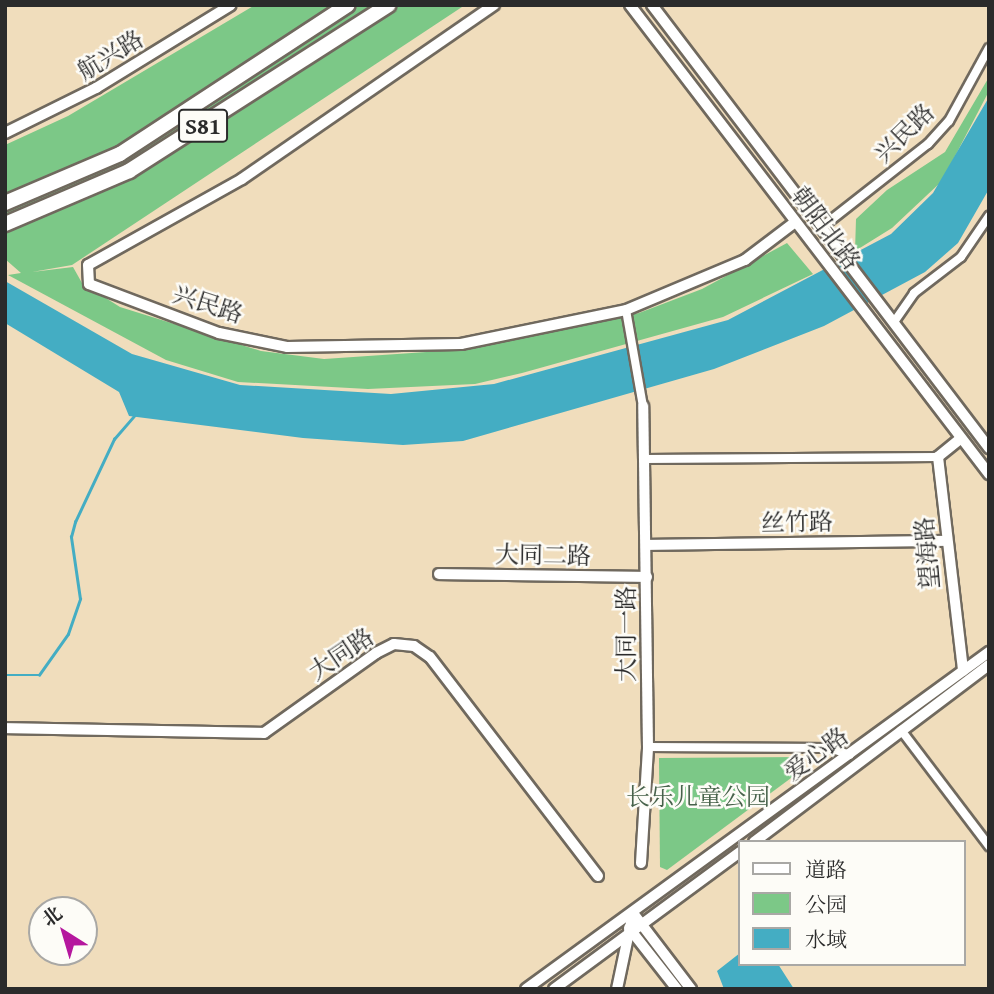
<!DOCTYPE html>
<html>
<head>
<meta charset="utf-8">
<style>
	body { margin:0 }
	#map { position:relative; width:994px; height:994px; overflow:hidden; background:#f0ddbc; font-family:"Gentium Book Plus","Noto Serif SC",serif }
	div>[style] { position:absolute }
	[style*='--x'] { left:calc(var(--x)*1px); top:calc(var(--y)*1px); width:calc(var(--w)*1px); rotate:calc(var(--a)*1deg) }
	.green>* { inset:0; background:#7cc887 }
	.water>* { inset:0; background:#44adc3 }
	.stream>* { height:2.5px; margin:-1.25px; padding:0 1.25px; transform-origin:1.25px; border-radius:1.25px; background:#44adc3 }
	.roads { filter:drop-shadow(2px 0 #70695e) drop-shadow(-2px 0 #70695e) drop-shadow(0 2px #70695e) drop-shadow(0 -2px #70695e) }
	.minor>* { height:8px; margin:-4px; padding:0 4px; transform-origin:4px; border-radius:4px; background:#fff }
	.tertiary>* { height:10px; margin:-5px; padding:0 5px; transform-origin:5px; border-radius:5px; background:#fff }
	.secondary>* { height:10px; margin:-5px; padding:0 5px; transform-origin:5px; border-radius:5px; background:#fff }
	.motorway>* { height:14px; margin:-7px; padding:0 7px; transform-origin:7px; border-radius:7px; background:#fff }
	span { translate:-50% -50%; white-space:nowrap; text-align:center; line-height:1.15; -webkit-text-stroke:5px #fdfcf7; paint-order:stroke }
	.shield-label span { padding:2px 5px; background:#fdfcf7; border:2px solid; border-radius:5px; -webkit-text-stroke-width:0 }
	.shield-label { font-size:23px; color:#2b2b2b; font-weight:700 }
	.street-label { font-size:24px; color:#2b2b2b }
	.park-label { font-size:24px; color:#47624b }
	.frame { position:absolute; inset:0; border:7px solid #2b2b2b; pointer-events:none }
	.legend { position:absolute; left:738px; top:840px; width:228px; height:126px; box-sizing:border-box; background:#fdfcf7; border:2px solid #a9a8a5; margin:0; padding:9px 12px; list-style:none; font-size:21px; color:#2b2b2b }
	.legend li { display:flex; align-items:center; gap:14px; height:35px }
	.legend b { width:35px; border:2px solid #a9a8a5 }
	.north { position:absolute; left:28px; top:896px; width:70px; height:70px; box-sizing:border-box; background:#fdfcf7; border:2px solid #a9a8a5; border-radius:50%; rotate:323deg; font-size:19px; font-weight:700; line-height:28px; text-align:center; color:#2b2b2b }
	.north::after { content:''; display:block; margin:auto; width:24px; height:32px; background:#b5179e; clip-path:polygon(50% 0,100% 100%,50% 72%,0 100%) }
</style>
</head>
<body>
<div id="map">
	<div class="green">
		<div style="clip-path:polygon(255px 5px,465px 5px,72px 265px,32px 272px,73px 267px,82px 283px,120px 307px,261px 351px,324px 359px,470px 349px,639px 313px,702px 289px,787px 243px,813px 274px,723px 317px,522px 373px,475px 384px,368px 389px,238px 382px,166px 360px,8px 275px,21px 273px,5px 259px,5px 145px,68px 116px)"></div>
		<div style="clip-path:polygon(989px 77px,989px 91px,942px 181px,892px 228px,855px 251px,856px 219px,887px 190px,945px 152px)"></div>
		<div style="clip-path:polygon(802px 757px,806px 767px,667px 870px,660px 867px,659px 758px)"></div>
	</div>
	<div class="water">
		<div style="clip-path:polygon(989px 97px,989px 189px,958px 243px,925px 272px,824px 326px,714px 369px,463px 441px,403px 445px,303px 438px,129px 416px,119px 392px,5px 323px,5px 281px,132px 354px,240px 385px,391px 394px,494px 384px,728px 320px,891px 234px,933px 193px)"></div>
		<div style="clip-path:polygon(740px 953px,740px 964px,778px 964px,794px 989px,724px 989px,717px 971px)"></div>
	</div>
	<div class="stream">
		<div style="--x:5;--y:675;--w:34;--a:0"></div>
		<div style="--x:39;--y:675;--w:50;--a:-54.7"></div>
		<div style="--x:68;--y:634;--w:37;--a:-71"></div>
		<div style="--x:80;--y:599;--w:63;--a:-98.3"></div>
		<div style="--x:71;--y:537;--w:16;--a:-75"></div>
		<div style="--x:75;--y:522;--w:92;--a:-64.8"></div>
		<div style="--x:114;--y:439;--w:33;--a:-49"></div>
	</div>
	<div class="roads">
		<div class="minor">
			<div style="--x:822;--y:227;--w:135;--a:-38.1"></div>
			<div style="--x:928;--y:144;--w:31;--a:-48"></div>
			<div style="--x:949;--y:121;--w:83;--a:-61.3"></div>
			<div style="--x:626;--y:310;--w:97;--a:80"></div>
			<div style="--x:894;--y:322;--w:35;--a:-55"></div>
			<div style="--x:914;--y:293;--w:59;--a:-37.5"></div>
			<div style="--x:961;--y:257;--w:50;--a:-55.7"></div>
			<div style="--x:645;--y:459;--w:293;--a:-0.4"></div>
			<div style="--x:901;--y:730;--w:146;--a:52.8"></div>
			<div style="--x:648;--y:747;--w:181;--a:0.3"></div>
			<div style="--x:829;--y:748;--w:22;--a:18"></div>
		</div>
		<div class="tertiary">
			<div style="--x:494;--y:5;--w:306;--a:145.4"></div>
			<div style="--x:242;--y:179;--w:176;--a:150.8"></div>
			<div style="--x:88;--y:265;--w:19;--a:87"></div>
			<div style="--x:89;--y:284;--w:139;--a:20.7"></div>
			<div style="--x:219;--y:333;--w:69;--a:11.6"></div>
			<div style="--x:287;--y:347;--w:174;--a:-1"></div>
			<div style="--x:461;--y:344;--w:168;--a:-11.6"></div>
			<div style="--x:626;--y:310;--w:129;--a:-22.8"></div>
			<div style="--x:745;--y:260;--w:63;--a:-37.2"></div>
			<div style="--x:5;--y:133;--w:102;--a:-26.3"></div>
			<div style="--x:96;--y:88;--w:158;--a:-31.6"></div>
			<div style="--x:960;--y:439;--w:28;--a:141"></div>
			<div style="--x:938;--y:457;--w:215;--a:83.3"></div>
			<div style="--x:647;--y:545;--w:300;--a:-0.8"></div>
			<div style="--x:439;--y:574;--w:208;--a:0.8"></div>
			<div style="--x:5;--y:728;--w:259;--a:1.1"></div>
			<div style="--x:264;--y:733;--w:138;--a:-35.5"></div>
			<div style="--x:376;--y:653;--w:20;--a:-27"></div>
			<div style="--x:394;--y:644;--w:20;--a:6"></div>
			<div style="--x:414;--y:646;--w:19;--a:35"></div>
			<div style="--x:430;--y:657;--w:276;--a:52.5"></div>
			<div style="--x:641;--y:863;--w:116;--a:-86.5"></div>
			<div style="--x:648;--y:747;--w:341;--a:-90.8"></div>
			<div style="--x:617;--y:989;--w:78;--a:-78.1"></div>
		</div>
		<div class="secondary">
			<div style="--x:630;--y:5;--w:591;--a:52.57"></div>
			<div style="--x:652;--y:5;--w:557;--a:52.74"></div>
			<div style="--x:754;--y:842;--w:294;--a:-37"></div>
			<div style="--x:633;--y:913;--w:96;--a:52.7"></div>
			<div style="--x:629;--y:928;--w:78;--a:51.8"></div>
			<div style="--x:526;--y:989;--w:573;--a:-36.05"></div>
			<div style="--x:554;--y:989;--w:231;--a:-36.4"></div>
		</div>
		<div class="motorway">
			<div style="--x:5;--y:203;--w:125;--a:-23.1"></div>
			<div style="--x:120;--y:154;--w:272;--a:-33.2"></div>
			<div style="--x:5;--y:224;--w:135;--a:-23.1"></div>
			<div style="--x:129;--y:171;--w:308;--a:-32.6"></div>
		</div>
	</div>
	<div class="shield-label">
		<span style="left:203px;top:126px">S81</span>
	</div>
	<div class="street-label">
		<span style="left:110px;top:55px;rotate:-31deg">航兴路</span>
		<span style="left:904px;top:133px;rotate:-44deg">兴民路</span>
		<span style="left:826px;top:228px;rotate:53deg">朝阳北路</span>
		<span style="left:208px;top:304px;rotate:18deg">兴民路</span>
		<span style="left:797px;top:522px;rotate:-1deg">丝竹路</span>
		<span style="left:927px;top:553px;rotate:-95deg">望海路</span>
		<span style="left:543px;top:555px;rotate:1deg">大同二路</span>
		<span style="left:626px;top:634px;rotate:-90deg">大同一路</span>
		<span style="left:341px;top:654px;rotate:-34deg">大同路</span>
		<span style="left:816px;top:754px;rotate:-36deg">爱心路</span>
	</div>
	<div class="park-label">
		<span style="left:698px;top:797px">长乐儿童公园</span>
	</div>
	<div class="frame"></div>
	<ul class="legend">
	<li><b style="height:9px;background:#fff"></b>道路</li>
	<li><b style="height:19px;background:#7cc887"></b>公园</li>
	<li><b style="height:19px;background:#44adc3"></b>水域</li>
	</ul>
	<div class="north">北</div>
</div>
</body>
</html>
